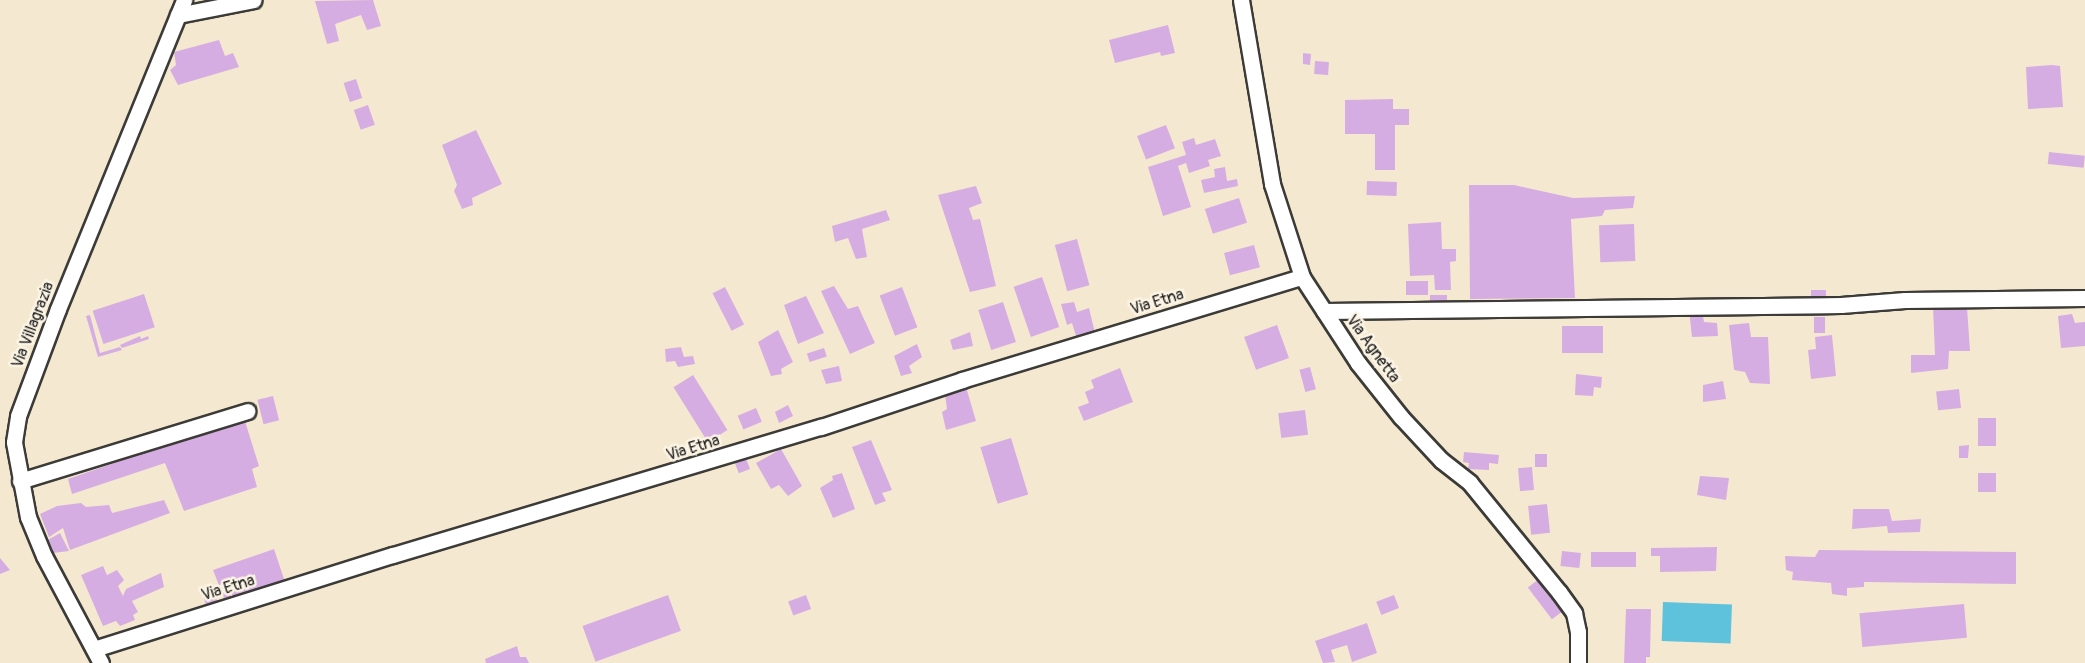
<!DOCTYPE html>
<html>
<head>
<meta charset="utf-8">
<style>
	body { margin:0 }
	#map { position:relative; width:2085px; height:663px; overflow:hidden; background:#f4e9d0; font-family:Pangolin,sans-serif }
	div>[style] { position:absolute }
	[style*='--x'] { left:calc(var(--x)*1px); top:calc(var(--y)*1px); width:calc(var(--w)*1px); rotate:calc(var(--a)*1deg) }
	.water>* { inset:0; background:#5fc2dd; transform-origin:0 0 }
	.building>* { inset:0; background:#d6ade2; transform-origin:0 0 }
	.roads { filter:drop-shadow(2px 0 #3c3b37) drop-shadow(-2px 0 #3c3b37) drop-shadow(0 2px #3c3b37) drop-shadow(0 -2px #3c3b37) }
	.minor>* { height:15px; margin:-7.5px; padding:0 7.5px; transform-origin:7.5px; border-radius:7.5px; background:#fff }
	span { translate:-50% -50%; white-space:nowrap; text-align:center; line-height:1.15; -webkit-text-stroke:5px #fcf5e5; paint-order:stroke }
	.street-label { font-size:16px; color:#1c1c1c }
</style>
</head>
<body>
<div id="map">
	<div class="water">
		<div style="left:1663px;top:602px;width:69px;height:39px;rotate:2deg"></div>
	</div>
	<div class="building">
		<div style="clip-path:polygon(373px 0,381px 26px,367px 30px,361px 15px,335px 24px,339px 41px,327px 44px,315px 1px)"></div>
		<div style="clip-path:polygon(1168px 25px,1175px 53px,1161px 56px,1160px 52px,1115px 63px,1109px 40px)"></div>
		<div style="clip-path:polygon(219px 40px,225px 56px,233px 53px,239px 67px,178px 85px,170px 70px,176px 65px,174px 52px)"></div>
		<div style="clip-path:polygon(1303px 53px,1311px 54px,1310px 65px,1303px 64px)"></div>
		<div style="left:1315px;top:61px;width:14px;height:13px;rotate:4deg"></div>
		<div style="clip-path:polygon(2052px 65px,2060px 66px,2063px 107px,2028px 109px,2026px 67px)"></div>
		<div style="left:356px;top:79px;width:20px;height:13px;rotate:72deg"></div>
		<div style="clip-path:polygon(1393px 99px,1393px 109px,1409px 109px,1409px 125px,1395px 125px,1395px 170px,1375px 170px,1375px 134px,1345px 134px,1345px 100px)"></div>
		<div style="left:368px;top:105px;width:21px;height:15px;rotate:71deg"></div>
		<div style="left:1166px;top:125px;width:25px;height:31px;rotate:69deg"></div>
		<div style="clip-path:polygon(476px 130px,502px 184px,472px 198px,473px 205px,462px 209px,454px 191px,457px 185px,442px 145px)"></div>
		<div style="clip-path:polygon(1194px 138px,1196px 145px,1215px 139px,1221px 156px,1208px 160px,1210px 166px,1189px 173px,1186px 163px,1178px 166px,1191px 207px,1163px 216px,1148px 167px,1186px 155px,1182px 142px)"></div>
		<div style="left:2049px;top:152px;width:36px;height:12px;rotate:6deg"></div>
		<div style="clip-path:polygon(1225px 167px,1227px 181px,1237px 179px,1238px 186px,1204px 193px,1201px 180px,1215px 177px,1214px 169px)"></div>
		<div style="left:1367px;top:181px;width:30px;height:14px;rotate:2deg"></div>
		<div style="clip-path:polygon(1469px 185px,1514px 185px,1573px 198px,1635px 196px,1633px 208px,1605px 210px,1602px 216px,1571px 219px,1575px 298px,1470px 299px)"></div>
		<div style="clip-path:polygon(976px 186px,982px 203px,969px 208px,973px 220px,980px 219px,996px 286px,970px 292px,938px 195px)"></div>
		<div style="left:1239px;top:198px;width:26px;height:36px;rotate:72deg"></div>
		<div style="clip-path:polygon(886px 210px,890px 220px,862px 229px,867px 257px,856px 259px,848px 238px,835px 242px,832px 226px)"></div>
		<div style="clip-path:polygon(1441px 222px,1442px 249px,1456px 249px,1456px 261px,1450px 262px,1451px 290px,1435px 290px,1434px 275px,1410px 276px,1408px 224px)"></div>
		<div style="left:1634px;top:224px;width:37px;height:35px;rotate:88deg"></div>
		<div style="left:1077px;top:239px;width:48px;height:23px;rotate:75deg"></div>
		<div style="left:1254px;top:245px;width:23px;height:31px;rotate:75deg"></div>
		<div style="left:1042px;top:277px;width:53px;height:30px;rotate:71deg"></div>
		<div style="left:1406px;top:281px;width:22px;height:14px"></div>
		<div style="clip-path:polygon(834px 286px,848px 309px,858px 306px,875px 343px,850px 354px,821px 291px)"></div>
		<div style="left:725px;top:287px;width:42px;height:14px;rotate:63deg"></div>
		<div style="left:902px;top:287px;width:43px;height:24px;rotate:69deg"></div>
		<div style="left:1826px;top:290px;width:9px;height:15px;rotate:90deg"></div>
		<div style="left:144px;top:294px;width:35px;height:54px;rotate:72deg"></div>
		<div style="left:1430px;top:295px;width:17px;height:8px"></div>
		<div style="clip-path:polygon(806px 296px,824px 333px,798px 344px,784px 305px)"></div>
		<div style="left:1003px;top:302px;width:42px;height:26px;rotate:72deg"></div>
		<div style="clip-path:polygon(1074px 302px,1077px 312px,1089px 308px,1095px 333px,1077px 339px,1072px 323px,1067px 325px,1061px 304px)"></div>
		<div style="clip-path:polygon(1933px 307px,1967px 307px,1970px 351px,1949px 351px,1948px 369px,1911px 373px,1911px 355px,1935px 355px)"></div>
		<div style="clip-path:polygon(1689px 310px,1702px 310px,1704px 322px,1717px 323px,1718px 336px,1692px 337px)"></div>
		<div style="clip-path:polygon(2072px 314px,2075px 323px,2085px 322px,2085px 346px,2061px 348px,2058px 316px)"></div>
		<div style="clip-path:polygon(90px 315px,100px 353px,120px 347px,122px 350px,98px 357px,86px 316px)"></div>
		<div style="left:1814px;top:317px;width:11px;height:16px"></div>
		<div style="clip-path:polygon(1749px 323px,1751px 337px,1768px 337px,1770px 384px,1750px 383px,1745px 372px,1734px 370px,1729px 325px)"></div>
		<div style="left:1277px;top:325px;width:35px;height:35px;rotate:70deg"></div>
		<div style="left:1562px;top:326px;width:41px;height:27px"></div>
		<div style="clip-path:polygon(778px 330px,793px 362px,781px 369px,782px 374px,771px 376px,758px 342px)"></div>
		<div style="clip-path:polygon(970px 332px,973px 346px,953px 350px,950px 340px)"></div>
		<div style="clip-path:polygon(1832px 335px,1836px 376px,1811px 379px,1808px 350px,1816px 349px,1815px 337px)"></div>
		<div style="clip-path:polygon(140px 336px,141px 339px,148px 336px,149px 339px,122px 348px,120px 345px)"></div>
		<div style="clip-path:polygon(917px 344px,922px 357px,909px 366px,912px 373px,901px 376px,894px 356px)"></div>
		<div style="clip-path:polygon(681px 347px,684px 357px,693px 356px,695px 364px,678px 367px,675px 361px,666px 362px,665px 349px)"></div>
		<div style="left:824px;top:348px;width:9px;height:18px;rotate:72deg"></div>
		<div style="clip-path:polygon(839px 366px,842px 381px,826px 384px,821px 370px)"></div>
		<div style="left:1310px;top:367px;width:23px;height:11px;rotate:75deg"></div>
		<div style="clip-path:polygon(1120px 368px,1133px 402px,1084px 421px,1078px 407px,1089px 403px,1085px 392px,1094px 388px,1091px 380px)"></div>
		<div style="clip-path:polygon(1576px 374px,1602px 377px,1601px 388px,1594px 387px,1593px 396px,1575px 395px)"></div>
		<div style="left:693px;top:375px;width:65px;height:23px;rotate:58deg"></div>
		<div style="clip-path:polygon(1723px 381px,1726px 399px,1703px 402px,1703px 385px)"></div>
		<div style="clip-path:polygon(966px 387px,976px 421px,946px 430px,942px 412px,947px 409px,945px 394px)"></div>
		<div style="left:1959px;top:389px;width:19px;height:23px;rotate:84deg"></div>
		<div style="left:273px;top:396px;width:25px;height:16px;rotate:76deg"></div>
		<div style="clip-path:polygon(788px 405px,793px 416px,779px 423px,775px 412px)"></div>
		<div style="left:756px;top:408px;width:15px;height:20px;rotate:67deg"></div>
		<div style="left:1305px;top:410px;width:25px;height:27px;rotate:83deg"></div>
		<div style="clip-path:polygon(244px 418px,259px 466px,252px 469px,257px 487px,184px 511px,165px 463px,72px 494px,68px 479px)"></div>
		<div style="left:1978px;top:418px;width:18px;height:28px"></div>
		<div style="left:1011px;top:438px;width:59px;height:32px;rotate:73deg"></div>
		<div style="clip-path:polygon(871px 440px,892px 490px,882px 493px,886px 501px,875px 505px,852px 447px)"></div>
		<div style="clip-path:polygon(1969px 445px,1968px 458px,1959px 458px,1959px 446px)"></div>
		<div style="clip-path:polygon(781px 449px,802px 486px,788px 496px,779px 485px,771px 489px,756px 463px)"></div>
		<div style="clip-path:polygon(1464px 452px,1499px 455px,1498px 464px,1489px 463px,1489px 470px,1468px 469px,1469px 463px,1463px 462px)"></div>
		<div style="left:1535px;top:454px;width:12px;height:13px"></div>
		<div style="left:745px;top:456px;width:14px;height:12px;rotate:69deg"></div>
		<div style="left:1532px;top:467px;width:23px;height:14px;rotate:85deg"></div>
		<div style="clip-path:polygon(842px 473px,855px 509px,833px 518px,820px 488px,833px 480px,832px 476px)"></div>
		<div style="left:1978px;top:473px;width:18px;height:19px"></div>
		<div style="clip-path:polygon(1700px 476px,1729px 478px,1726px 500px,1697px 495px)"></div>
		<div style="clip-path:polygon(164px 500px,170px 513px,70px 550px,63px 528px,49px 537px,40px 514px,57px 506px,81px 503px,86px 507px,109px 505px,112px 513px)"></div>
		<div style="left:1547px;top:504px;width:29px;height:19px;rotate:84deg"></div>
		<div style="clip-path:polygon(1853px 509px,1889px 509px,1892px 521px,1921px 519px,1920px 532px,1888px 533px,1887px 526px,1852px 529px)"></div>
		<div style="clip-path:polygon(60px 533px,69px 551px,53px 553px,46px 541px)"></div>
		<div style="clip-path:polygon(1717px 547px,1716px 571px,1660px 572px,1660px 556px,1651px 556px,1651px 548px)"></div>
		<div style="clip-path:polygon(274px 549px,285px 582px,224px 598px,213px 570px)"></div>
		<div style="clip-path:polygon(1819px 550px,2016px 552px,2016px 584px,1864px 582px,1864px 587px,1847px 588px,1847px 596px,1832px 594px,1831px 583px,1792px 580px,1793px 572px,1786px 570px,1785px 556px,1815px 557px)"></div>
		<div style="left:1562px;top:551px;width:19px;height:15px;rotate:6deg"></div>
		<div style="left:1636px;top:552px;width:15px;height:45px;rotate:90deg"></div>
		<div style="clip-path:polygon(0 558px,10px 570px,0 574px)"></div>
		<div style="clip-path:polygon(103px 566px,107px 575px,117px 570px,124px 580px,118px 586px,123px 596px,126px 589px,161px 573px,164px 587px,132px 601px,138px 612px,133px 615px,135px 620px,120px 626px,116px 621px,103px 626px,81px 575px)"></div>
		<div style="left:1539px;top:579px;width:40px;height:14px;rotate:53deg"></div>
		<div style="clip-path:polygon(215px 595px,219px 606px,207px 610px,204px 598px)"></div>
		<div style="left:668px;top:595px;width:38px;height:91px;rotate:70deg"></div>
		<div style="left:806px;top:595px;width:15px;height:19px;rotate:70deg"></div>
		<div style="left:1394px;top:595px;width:14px;height:19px;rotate:69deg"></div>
		<div style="left:1964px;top:604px;width:34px;height:105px;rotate:85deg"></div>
		<div style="clip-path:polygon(1626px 609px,1651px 609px,1650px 657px,1646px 657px,1646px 663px,1624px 663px)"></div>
		<div style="clip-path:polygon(1367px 623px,1377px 653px,1352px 662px,1347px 645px,1331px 650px,1335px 662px,1323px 663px,1315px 641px)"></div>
		<div style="clip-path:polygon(517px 646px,520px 657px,526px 657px,529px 663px,486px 663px,485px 659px)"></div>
	</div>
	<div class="roads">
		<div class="minor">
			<div style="--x:1241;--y:0;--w:187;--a:80.4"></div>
			<div style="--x:1272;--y:184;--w:98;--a:72.1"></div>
			<div style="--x:1302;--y:277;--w:103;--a:56.9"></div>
			<div style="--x:1358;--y:363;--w:69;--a:51.5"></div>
			<div style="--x:1401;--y:417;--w:59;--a:47.1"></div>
			<div style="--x:1441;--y:460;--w:37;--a:38"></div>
			<div style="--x:1470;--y:483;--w:141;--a:50.8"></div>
			<div style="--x:1559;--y:592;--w:26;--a:54"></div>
			<div style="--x:1574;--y:613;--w:19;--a:78"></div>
			<div style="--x:1578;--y:632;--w:31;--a:90"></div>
			<div style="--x:178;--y:15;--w:77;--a:-11.2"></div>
			<div style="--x:1324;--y:311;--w:517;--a:-0.66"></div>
			<div style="--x:1841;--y:305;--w:64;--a:-4.5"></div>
			<div style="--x:1905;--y:300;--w:180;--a:-0.6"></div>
			<div style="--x:20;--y:481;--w:238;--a:-17.1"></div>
			<div style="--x:94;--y:649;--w:313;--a:-17.5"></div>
			<div style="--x:393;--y:555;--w:447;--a:-16.7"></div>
			<div style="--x:821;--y:427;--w:149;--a:-18.4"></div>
			<div style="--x:962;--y:380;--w:355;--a:-16.9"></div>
			<div style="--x:101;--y:663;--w:121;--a:-118"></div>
			<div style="--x:44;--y:556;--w:42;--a:-112.3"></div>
			<div style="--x:28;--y:517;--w:76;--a:-100.6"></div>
			<div style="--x:14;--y:442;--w:26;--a:-81"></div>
			<div style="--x:18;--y:416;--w:114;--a:-69.5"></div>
			<div style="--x:58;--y:309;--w:334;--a:-67.8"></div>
		</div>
	</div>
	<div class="street-label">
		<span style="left:1157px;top:302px;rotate:-17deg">Via Etna</span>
		<span style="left:33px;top:325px;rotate:-69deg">Via Villagrazia</span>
		<span style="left:1373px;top:349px;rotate:54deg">Via Agnetta</span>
		<span style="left:693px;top:448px;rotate:-17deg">Via Etna</span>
		<span style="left:228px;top:588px;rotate:-17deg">Via Etna</span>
	</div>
</div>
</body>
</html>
